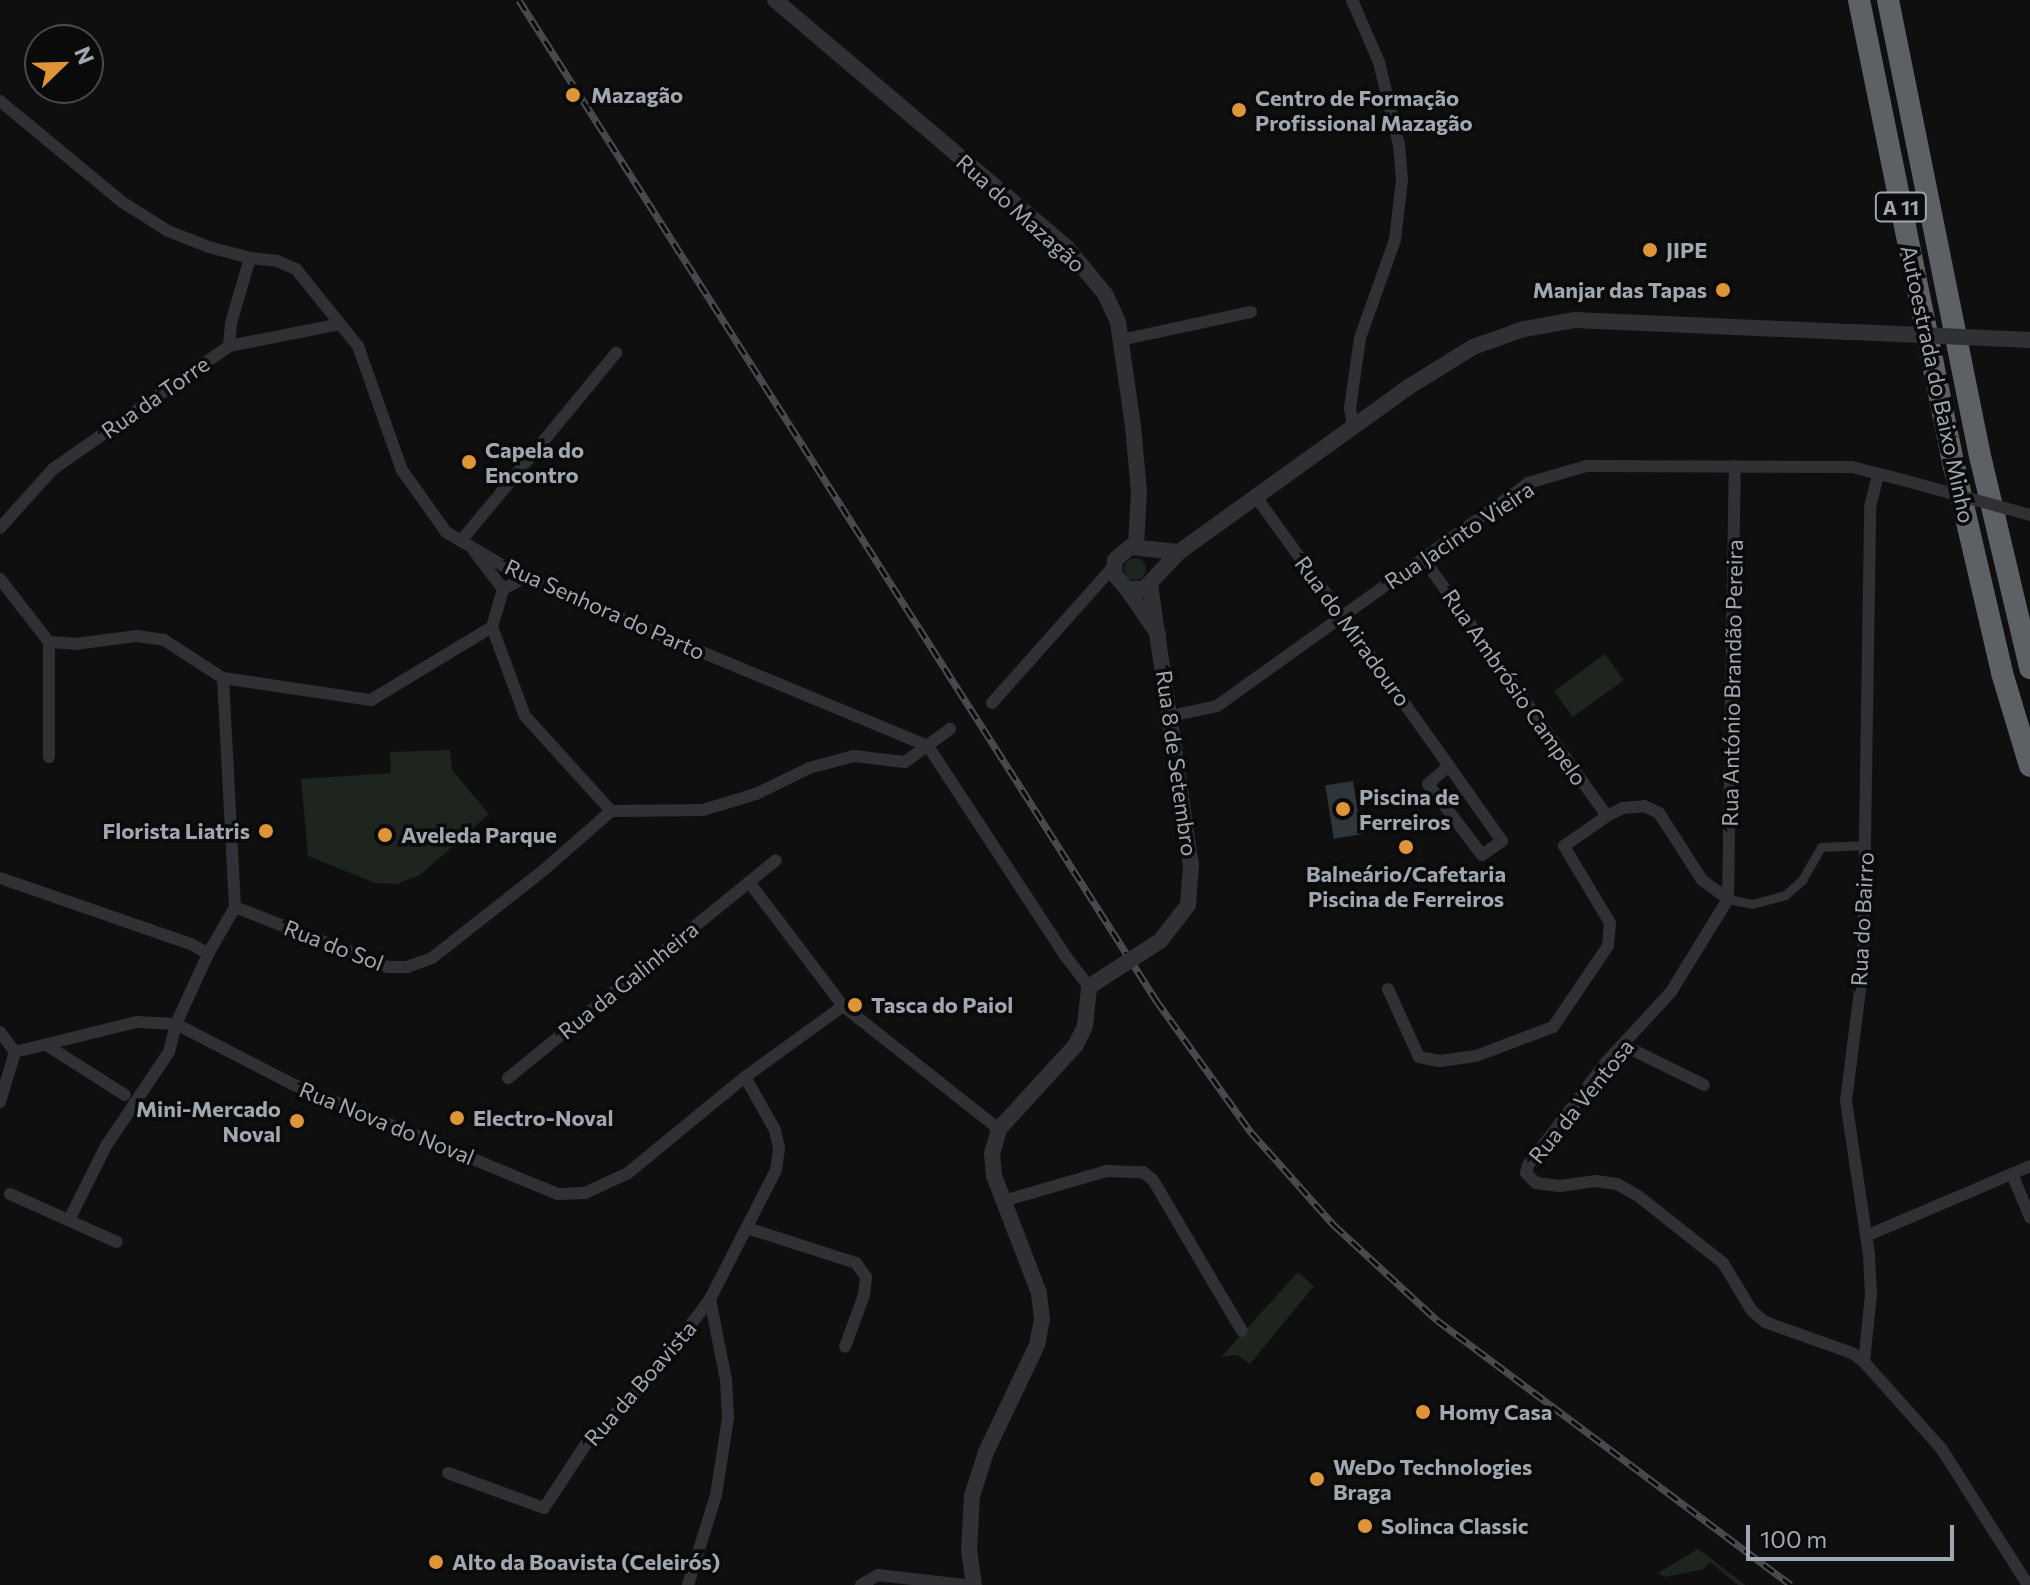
<!DOCTYPE html>
<html>
<head>
<meta charset="utf-8">
<style>
	body { margin:0 }
	#map { position:relative; width:2030px; height:1585px; overflow:hidden; background:#0f0f10; font-family:Commissioner,sans-serif }
	div>[style] { position:absolute }
	[style*='--x'] { left:calc(var(--x)*1px); top:calc(var(--y)*1px); width:calc(var(--w)*1px); rotate:calc(var(--a)*1deg) }
	.green>* { inset:0; background:#1e241e; transform-origin:0 0 }
	.round { border-radius:50% }
	.water>* { inset:0; background:#2e363b; transform-origin:0 0 }
	.pedestrian>* { height:9px; margin:-4.5px; padding:0 4.5px; transform-origin:4.5px; border-radius:4.5px; background:#303135 }
	.minor>* { height:12px; margin:-6px; padding:0 6px; transform-origin:6px; border-radius:6px; background:#303135 }
	.tertiary>* { height:16px; margin:-8px; padding:0 8px; transform-origin:8px; border-radius:8px; background:#303135 }
	.motorway>* { height:22px; margin:-11px; padding:0 11px; transform-origin:11px; border-radius:11px; background:#5d6065 }
	.rail>* { height:7px; margin-top:-3.5px; transform-origin:0; background:repeating-linear-gradient(90deg,#0a0a0b 0 12px,#4b4e51 0 24px); box-sizing:border-box; border-block:2px solid #4b4e51 }
	.minor-bridge>* { height:12px; margin:-6px; padding:0 6px; transform-origin:6px; border-radius:6px; background:#303135 }
	.tertiary-bridge>* { height:16px; margin:-8px; padding:0 8px; transform-origin:8px; border-radius:8px; background:#303135 }
	.dots>* { width:22px; height:22px; translate:-50% -50%; box-sizing:border-box; border:4px solid #0a0a0b; border-radius:50% }
	span { translate:-50% -50%; white-space:nowrap; text-align:center; line-height:1.15; -webkit-text-stroke:7px #0a0a0b; paint-order:stroke }
	.shield-label span { padding:2px 6px; background:#0a0a0b; border:2px solid; border-radius:6px; -webkit-text-stroke-width:0 }
	.shield-label { font-size:20px; color:#a1a7b0; font-weight:700 }
	.poi-label { font-size:22px; color:#a1a7b0; font-weight:700 }
	.left { translate:0 -50%; text-align:left }
	.right { translate:-100% -50%; text-align:right }
	.street-label { font-size:22px; color:#a1a7b0 }
	.north { position:absolute; left:24px; top:24px; width:80px; height:80px; box-sizing:border-box; background:#0a0a0b; border:2px solid #46494d; border-radius:50%; rotate:67deg; font-size:22px; font-weight:700; line-height:32px; text-align:center; color:#a1a7b0 }
	.north::after { content:''; display:block; margin:auto; width:28px; height:36px; background:#de9538; clip-path:polygon(50% 0,100% 100%,50% 72%,0 100%) }
	.scale { position:absolute; left:1746px; top:1525px; width:208px; height:36px; box-sizing:border-box; border:4px solid #a1a7b0; border-top:0; padding-left:10px; font-size:24px; line-height:28px; white-space:nowrap; color:#a1a7b0; -webkit-text-stroke:6px #0a0a0b; paint-order:stroke }
</style>
</head>
<body>
<div id="map">
	<div class="green">
		<div class="round" style="left:1124px;top:558px;width:22px;height:22px"></div>
		<div style="left:1605px;top:654px;width:32px;height:63px;rotate:54deg"></div>
		<div style="clip-path:polygon(450px 750px,452px 770px,489px 814px,420px 875px,397px 884px,375px 883px,308px 856px,301px 779px,391px 773px,390px 752px)"></div>
		<div style="clip-path:polygon(1298px 1272px,1314px 1286px,1250px 1364px,1237px 1355px,1221px 1357px)"></div>
		<div style="clip-path:polygon(1698px 1549px,1709px 1557px,1745px 1585px,1738px 1585px,1710px 1562px,1704px 1569px,1665px 1577px,1658px 1573px)"></div>
	</div>
	<div class="water">
		<div style="left:1353px;top:781px;width:54px;height:28px;rotate:81deg"></div>
	</div>
	<div class="pedestrian">
		<div style="--x:1728;--y:899;--w:25;--a:12"></div>
		<div style="--x:1752;--y:904;--w:34;--a:-15"></div>
		<div style="--x:1785;--y:895;--w:23;--a:-41"></div>
		<div style="--x:1802;--y:880;--w:38;--a:-60"></div>
		<div style="--x:1821;--y:847;--w:45;--a:-2.5"></div>
	</div>
	<div class="minor">
		<div style="--x:1352;--y:0;--w:68;--a:66.5"></div>
		<div style="--x:1379;--y:62;--w:85;--a:76.5"></div>
		<div style="--x:1399;--y:145;--w:35;--a:85"></div>
		<div style="--x:1402;--y:180;--w:60;--a:96.7"></div>
		<div style="--x:1395;--y:240;--w:104;--a:109.7"></div>
		<div style="--x:1360;--y:338;--w:71;--a:98.1"></div>
		<div style="--x:1350;--y:408;--w:17;--a:80"></div>
		<div style="--x:0;--y:101;--w:158;--a:39.6"></div>
		<div style="--x:122;--y:202;--w:54;--a:32.2"></div>
		<div style="--x:168;--y:231;--w:44;--a:21.3"></div>
		<div style="--x:209;--y:247;--w:42;--a:15"></div>
		<div style="--x:250;--y:258;--w:27;--a:6"></div>
		<div style="--x:277;--y:261;--w:21;--a:23"></div>
		<div style="--x:296;--y:269;--w:99;--a:51.2"></div>
		<div style="--x:358;--y:346;--w:132;--a:70.5"></div>
		<div style="--x:402;--y:470;--w:76;--a:54.6"></div>
		<div style="--x:446;--y:532;--w:91;--a:30.5"></div>
		<div style="--x:524;--y:578;--w:438;--a:22.6"></div>
		<div style="--x:1121;--y:340;--w:133;--a:-12.2"></div>
		<div style="--x:229;--y:346;--w:23;--a:-85"></div>
		<div style="--x:231;--y:323;--w:68;--a:-73.7"></div>
		<div style="--x:1256;--y:497;--w:147;--a:54.1"></div>
		<div style="--x:1342;--y:616;--w:184;--a:54.5"></div>
		<div style="--x:1449;--y:766;--w:92;--a:54.8"></div>
		<div style="--x:1502;--y:841;--w:24;--a:145"></div>
		<div style="--x:1482;--y:855;--w:89;--a:-127.3"></div>
		<div style="--x:1428;--y:784;--w:28;--a:-41"></div>
		<div style="--x:0;--y:528;--w:79;--a:-48.1"></div>
		<div style="--x:53;--y:469;--w:215;--a:-34.9"></div>
		<div style="--x:229;--y:346;--w:113;--a:-11.2"></div>
		<div style="--x:461;--y:541;--w:244;--a:-50.5"></div>
		<div style="--x:474;--y:551;--w:48;--a:52.7"></div>
		<div style="--x:524;--y:578;--w:24;--a:152"></div>
		<div style="--x:503;--y:589;--w:40;--a:106"></div>
		<div style="--x:492;--y:627;--w:95;--a:69.7"></div>
		<div style="--x:525;--y:716;--w:128;--a:47.8"></div>
		<div style="--x:611;--y:811;--w:92;--a:-0.6"></div>
		<div style="--x:703;--y:810;--w:55;--a:-16.8"></div>
		<div style="--x:756;--y:794;--w:59;--a:-26.1"></div>
		<div style="--x:809;--y:768;--w:47;--a:-14.9"></div>
		<div style="--x:854;--y:756;--w:51;--a:6.7"></div>
		<div style="--x:905;--y:762;--w:56;--a:-36.3"></div>
		<div style="--x:0;--y:579;--w:80;--a:52.1"></div>
		<div style="--x:49;--y:642;--w:26;--a:4"></div>
		<div style="--x:75;--y:644;--w:63;--a:-7.4"></div>
		<div style="--x:137;--y:636;--w:27;--a:8"></div>
		<div style="--x:164;--y:640;--w:70;--a:32.8"></div>
		<div style="--x:223;--y:678;--w:150;--a:8.5"></div>
		<div style="--x:371;--y:700;--w:141;--a:-31.1"></div>
		<div style="--x:223;--y:678;--w:229;--a:87"></div>
		<div style="--x:235;--y:907;--w:164;--a:21.4"></div>
		<div style="--x:388;--y:967;--w:19;--a:0"></div>
		<div style="--x:407;--y:967;--w:27;--a:-20"></div>
		<div style="--x:432;--y:958;--w:144;--a:-38.2"></div>
		<div style="--x:545;--y:869;--w:88;--a:-41.3"></div>
		<div style="--x:992;--y:703;--w:182;--a:-48.3"></div>
		<div style="--x:1170;--y:716;--w:48;--a:-12"></div>
		<div style="--x:1217;--y:706;--w:383;--a:-35.6"></div>
		<div style="--x:1528;--y:483;--w:60;--a:-16.3"></div>
		<div style="--x:1586;--y:466;--w:266;--a:0.2"></div>
		<div style="--x:1852;--y:467;--w:53;--a:14.3"></div>
		<div style="--x:928;--y:746;--w:249;--a:56.8"></div>
		<div style="--x:1064;--y:954;--w:41;--a:52.9"></div>
		<div style="--x:49;--y:757;--w:115;--a:-90"></div>
		<div style="--x:1607;--y:816;--w:18;--a:-27"></div>
		<div style="--x:1623;--y:808;--w:21;--a:-5"></div>
		<div style="--x:1644;--y:806;--w:17;--a:25"></div>
		<div style="--x:1659;--y:813;--w:80;--a:57.3"></div>
		<div style="--x:1702;--y:880;--w:32;--a:36"></div>
		<div style="--x:0;--y:878;--w:204;--a:19.1"></div>
		<div style="--x:193;--y:945;--w:17;--a:31"></div>
		<div style="--x:749;--y:882;--w:156;--a:52.8"></div>
		<div style="--x:843;--y:1006;--w:199;--a:38.3"></div>
		<div style="--x:1728;--y:899;--w:109;--a:121.5"></div>
		<div style="--x:1671;--y:992;--w:94;--a:132.8"></div>
		<div style="--x:1607;--y:1061;--w:131;--a:127.2"></div>
		<div style="--x:1528;--y:1165;--w:8;--a:104"></div>
		<div style="--x:1526;--y:1173;--w:14;--a:45"></div>
		<div style="--x:1536;--y:1183;--w:24;--a:7"></div>
		<div style="--x:1560;--y:1186;--w:35;--a:-8"></div>
		<div style="--x:1595;--y:1181;--w:22;--a:8"></div>
		<div style="--x:1617;--y:1184;--w:23;--a:29"></div>
		<div style="--x:1637;--y:1195;--w:110;--a:38.3"></div>
		<div style="--x:1723;--y:1263;--w:56;--a:58.9"></div>
		<div style="--x:1752;--y:1311;--w:17;--a:40"></div>
		<div style="--x:1765;--y:1322;--w:92;--a:19.6"></div>
		<div style="--x:1852;--y:1353;--w:15;--a:37"></div>
		<div style="--x:1864;--y:1362;--w:115;--a:48.2"></div>
		<div style="--x:1941;--y:1448;--w:162;--a:57.6"></div>
		<div style="--x:1728;--y:899;--w:433;--a:-89.1"></div>
		<div style="--x:1388;--y:989;--w:75;--a:65.5"></div>
		<div style="--x:1419;--y:1057;--w:21;--a:11"></div>
		<div style="--x:1440;--y:1061;--w:36;--a:-8"></div>
		<div style="--x:1476;--y:1056;--w:82;--a:-20.6"></div>
		<div style="--x:1553;--y:1027;--w:98;--a:-55.8"></div>
		<div style="--x:1608;--y:946;--w:23;--a:-85"></div>
		<div style="--x:1610;--y:923;--w:90;--a:-120.9"></div>
		<div style="--x:1564;--y:846;--w:52;--a:-34.9"></div>
		<div style="--x:1607;--y:816;--w:317;--a:-125.5"></div>
		<div style="--x:0;--y:1032;--w:25;--a:53"></div>
		<div style="--x:48;--y:1046;--w:91;--a:32.5"></div>
		<div style="--x:1625;--y:1046;--w:88;--a:26.3"></div>
		<div style="--x:15;--y:1052;--w:125;--a:-13.9"></div>
		<div style="--x:136;--y:1022;--w:40;--a:2.9"></div>
		<div style="--x:176;--y:1024;--w:131;--a:27.3"></div>
		<div style="--x:292;--y:1084;--w:288;--a:22.5"></div>
		<div style="--x:558;--y:1194;--w:27;--a:-2"></div>
		<div style="--x:585;--y:1193;--w:47;--a:-24.9"></div>
		<div style="--x:628;--y:1173;--w:151;--a:-39.4"></div>
		<div style="--x:745;--y:1077;--w:121;--a:-35.9"></div>
		<div style="--x:508;--y:1078;--w:345;--a:-39.1"></div>
		<div style="--x:0;--y:1102;--w:52;--a:-73.3"></div>
		<div style="--x:2012;--y:1174;--w:47;--a:67.3"></div>
		<div style="--x:10;--y:1194;--w:117;--a:24.2"></div>
		<div style="--x:1003;--y:1201;--w:107;--a:-16.2"></div>
		<div style="--x:1106;--y:1171;--w:37;--a:2"></div>
		<div style="--x:1143;--y:1172;--w:13;--a:39"></div>
		<div style="--x:1153;--y:1180;--w:175;--a:59.5"></div>
		<div style="--x:69;--y:1220;--w:83;--a:-63.4"></div>
		<div style="--x:106;--y:1146;--w:113;--a:-56.2"></div>
		<div style="--x:169;--y:1052;--w:29;--a:-76"></div>
		<div style="--x:176;--y:1024;--w:77;--a:-65.4"></div>
		<div style="--x:208;--y:954;--w:54;--a:-60.1"></div>
		<div style="--x:747;--y:1228;--w:114;--a:17.8"></div>
		<div style="--x:856;--y:1263;--w:17;--a:54"></div>
		<div style="--x:866;--y:1277;--w:18;--a:96"></div>
		<div style="--x:864;--y:1295;--w:55;--a:110.1"></div>
		<div style="--x:1866;--y:1236;--w:178;--a:-23.1"></div>
		<div style="--x:1864;--y:1362;--w:68;--a:-84.1"></div>
		<div style="--x:1871;--y:1294;--w:39;--a:-93"></div>
		<div style="--x:1869;--y:1255;--w:156;--a:-98.5"></div>
		<div style="--x:1846;--y:1101;--w:135;--a:-82.8"></div>
		<div style="--x:1863;--y:967;--w:460;--a:-89.1"></div>
		<div style="--x:1870;--y:507;--w:33;--a:-76"></div>
		<div style="--x:448;--y:1473;--w:102;--a:20"></div>
		<div style="--x:544;--y:1508;--w:80;--a:-56.7"></div>
		<div style="--x:588;--y:1441;--w:91;--a:-45.4"></div>
		<div style="--x:652;--y:1376;--w:96;--a:-53"></div>
		<div style="--x:710;--y:1299;--w:145;--a:-62.9"></div>
		<div style="--x:776;--y:1170;--w:22;--a:-82"></div>
		<div style="--x:779;--y:1148;--w:18;--a:-103"></div>
		<div style="--x:775;--y:1130;--w:61;--a:-119.5"></div>
		<div style="--x:688;--y:1585;--w:94;--a:-72.7"></div>
		<div style="--x:716;--y:1495;--w:78;--a:-81.1"></div>
		<div style="--x:728;--y:1418;--w:38;--a:-93"></div>
		<div style="--x:726;--y:1380;--w:83;--a:-101.2"></div>
		<div style="--x:861;--y:1585;--w:20;--a:-30"></div>
		<div style="--x:878;--y:1575;--w:87;--a:6.6"></div>
	</div>
	<div class="tertiary">
		<div style="--x:775;--y:0;--w:383;--a:40.3"></div>
		<div style="--x:1067;--y:248;--w:60;--a:50.4"></div>
		<div style="--x:1105;--y:294;--w:31;--a:65"></div>
		<div style="--x:1118;--y:322;--w:105;--a:81.8"></div>
		<div style="--x:1133;--y:426;--w:66;--a:84.8"></div>
		<div style="--x:1139;--y:492;--w:54;--a:93.2"></div>
		<div style="--x:1179;--y:552;--w:49;--a:-174.2"></div>
		<div style="--x:1130;--y:547;--w:20;--a:139"></div>
		<div style="--x:1115;--y:560;--w:14;--a:94"></div>
		<div style="--x:1114;--y:574;--w:20;--a:49"></div>
		<div style="--x:1127;--y:589;--w:17;--a:0"></div>
		<div style="--x:1144;--y:589;--w:51;--a:-46.6"></div>
		<div style="--x:1179;--y:552;--w:281;--a:-35.7"></div>
		<div style="--x:1407;--y:388;--w:78;--a:-31.8"></div>
		<div style="--x:1473;--y:347;--w:54;--a:-19.4"></div>
		<div style="--x:1524;--y:329;--w:52;--a:-10"></div>
		<div style="--x:1575;--y:320;--w:279;--a:2.5"></div>
		<div style="--x:1150;--y:585;--w:283;--a:81.7"></div>
		<div style="--x:1191;--y:865;--w:40;--a:94.3"></div>
		<div style="--x:1188;--y:905;--w:46;--a:127.9"></div>
		<div style="--x:1127;--y:589;--w:55;--a:55.4"></div>
		<div style="--x:974;--y:1585;--w:34;--a:-98"></div>
		<div style="--x:969;--y:1551;--w:55;--a:-86.9"></div>
		<div style="--x:972;--y:1496;--w:46;--a:-72.3"></div>
		<div style="--x:986;--y:1452;--w:119;--a:-64.5"></div>
		<div style="--x:1037;--y:1345;--w:26;--a:-79"></div>
		<div style="--x:1042;--y:1319;--w:26;--a:-97"></div>
		<div style="--x:1039;--y:1293;--w:125;--a:-111"></div>
		<div style="--x:994;--y:1176;--w:22;--a:-95"></div>
		<div style="--x:992;--y:1154;--w:26;--a:-74"></div>
		<div style="--x:999;--y:1129;--w:113;--a:-47.5"></div>
		<div style="--x:1075;--y:1046;--w:22;--a:-63"></div>
		<div style="--x:1085;--y:1026;--w:39;--a:-84"></div>
		<div style="--x:1089;--y:987;--w:25;--a:-34"></div>
	</div>
	<div class="motorway">
		<div style="--x:1859;--y:0;--w:476;--a:78.5"></div>
		<div style="--x:1954;--y:466;--w:212;--a:76.9"></div>
		<div style="--x:2002;--y:673;--w:97;--a:73.2"></div>
		<div style="--x:1888;--y:0;--w:469;--a:78.6"></div>
		<div style="--x:1981;--y:460;--w:214;--a:76.7"></div>
	</div>
	<div class="rail">
		<div style="--x:519;--y:0;--w:1186;--a:57.5"></div>
		<div style="--x:1156;--y:1000;--w:163;--a:54.3"></div>
		<div style="--x:1251;--y:1132;--w:125;--a:48.3"></div>
		<div style="--x:1334;--y:1225;--w:140;--a:42.7"></div>
		<div style="--x:1437;--y:1320;--w:442;--a:36.8"></div>
	</div>
	<div class="minor-bridge">
		<div style="--x:1903;--y:480;--w:132;--a:15.4"></div>
	</div>
	<div class="tertiary-bridge">
		<div style="--x:1854;--y:332;--w:176;--a:2.6"></div>
		<div style="--x:1110;--y:973;--w:59;--a:-32.6"></div>
	</div>
	<div class="dots">
		<div style="left:573px;top:95px;background:#de9538"></div>
		<div style="left:1239px;top:110px;background:#de9538"></div>
		<div style="left:1650px;top:250px;background:#de9538"></div>
		<div style="left:1723px;top:290px;background:#de9538"></div>
		<div style="left:469px;top:462px;background:#de9538"></div>
		<div style="left:1343px;top:809px;background:#de9538"></div>
		<div style="left:266px;top:831px;background:#de9538"></div>
		<div style="left:385px;top:835px;background:#de9538"></div>
		<div style="left:1406px;top:847px;background:#de9538"></div>
		<div style="left:855px;top:1005px;background:#de9538"></div>
		<div style="left:457px;top:1118px;background:#de9538"></div>
		<div style="left:297px;top:1121px;background:#de9538"></div>
		<div style="left:1423px;top:1412px;background:#de9538"></div>
		<div style="left:1317px;top:1479px;background:#de9538"></div>
		<div style="left:1365px;top:1526px;background:#de9538"></div>
		<div style="left:436px;top:1562px;background:#de9538"></div>
	</div>
	<div class="shield-label">
		<span style="left:1901px;top:207px">A 11</span>
	</div>
	<div class="poi-label">
		<span class="left" style="left:591px;top:95px">Mazagão</span>
		<span class="left" style="left:1255px;top:110px">Centro de Formação<br>Profissional Mazagão</span>
		<span class="left" style="left:1666px;top:250px">JIPE</span>
		<span class="right" style="left:1707px;top:290px">Manjar das Tapas</span>
		<span class="left" style="left:485px;top:462px">Capela do<br>Encontro</span>
		<span class="left" style="left:1359px;top:809px">Piscina de<br>Ferreiros</span>
		<span class="right" style="left:250px;top:831px">Florista Liatris</span>
		<span class="left" style="left:401px;top:835px">Aveleda Parque</span>
		<span style="left:1406px;top:886px">Balneário/Cafetaria<br>Piscina de Ferreiros</span>
		<span class="left" style="left:871px;top:1005px">Tasca do Paiol</span>
		<span class="right" style="left:281px;top:1121px">Mini-Mercado<br>Noval</span>
		<span class="left" style="left:473px;top:1118px">Electro-Noval</span>
		<span class="left" style="left:1439px;top:1412px">Homy Casa</span>
		<span class="left" style="left:1333px;top:1479px">WeDo Technologies<br>Braga</span>
		<span class="left" style="left:1381px;top:1526px">Solinca Classic</span>
		<span class="left" style="left:452px;top:1562px">Alto da Boavista (Celeirós)</span>
	</div>
	<div class="street-label">
		<span style="left:1021px;top:213px;rotate:42deg">Rua do Mazagão</span>
		<span style="left:1938px;top:384px;rotate:78deg">Autoestrada do Baixo Minho</span>
		<span style="left:155px;top:397px;rotate:-35deg">Rua da Torre</span>
		<span style="left:1459px;top:535px;rotate:-34deg">Rua Jacinto Vieira</span>
		<span style="left:605px;top:609px;rotate:24deg">Rua Senhora do Parto</span>
		<span style="left:1353px;top:631px;rotate:54deg">Rua do Miradouro</span>
		<span style="left:1732px;top:683px;rotate:-89deg">Rua António Brandão Pereira</span>
		<span style="left:1515px;top:687px;rotate:55deg">Rua Ambrósio Campelo</span>
		<span style="left:1177px;top:763px;rotate:82deg">Rua 8 de Setembro</span>
		<span style="left:1862px;top:919px;rotate:-87deg">Rua do Bairro</span>
		<span style="left:334px;top:945px;rotate:21deg">Rua do Sol</span>
		<span style="left:628px;top:980px;rotate:-39deg">Rua da Galinheira</span>
		<span style="left:1581px;top:1101px;rotate:-51deg">Rua da Ventosa</span>
		<span style="left:387px;top:1123px;rotate:22deg">Rua Nova do Noval</span>
		<span style="left:640px;top:1383px;rotate:-49deg">Rua da Boavista</span>
	</div>
	<div class="north">N</div>
	<div class="scale">100 m</div>
</div>
</body>
</html>
